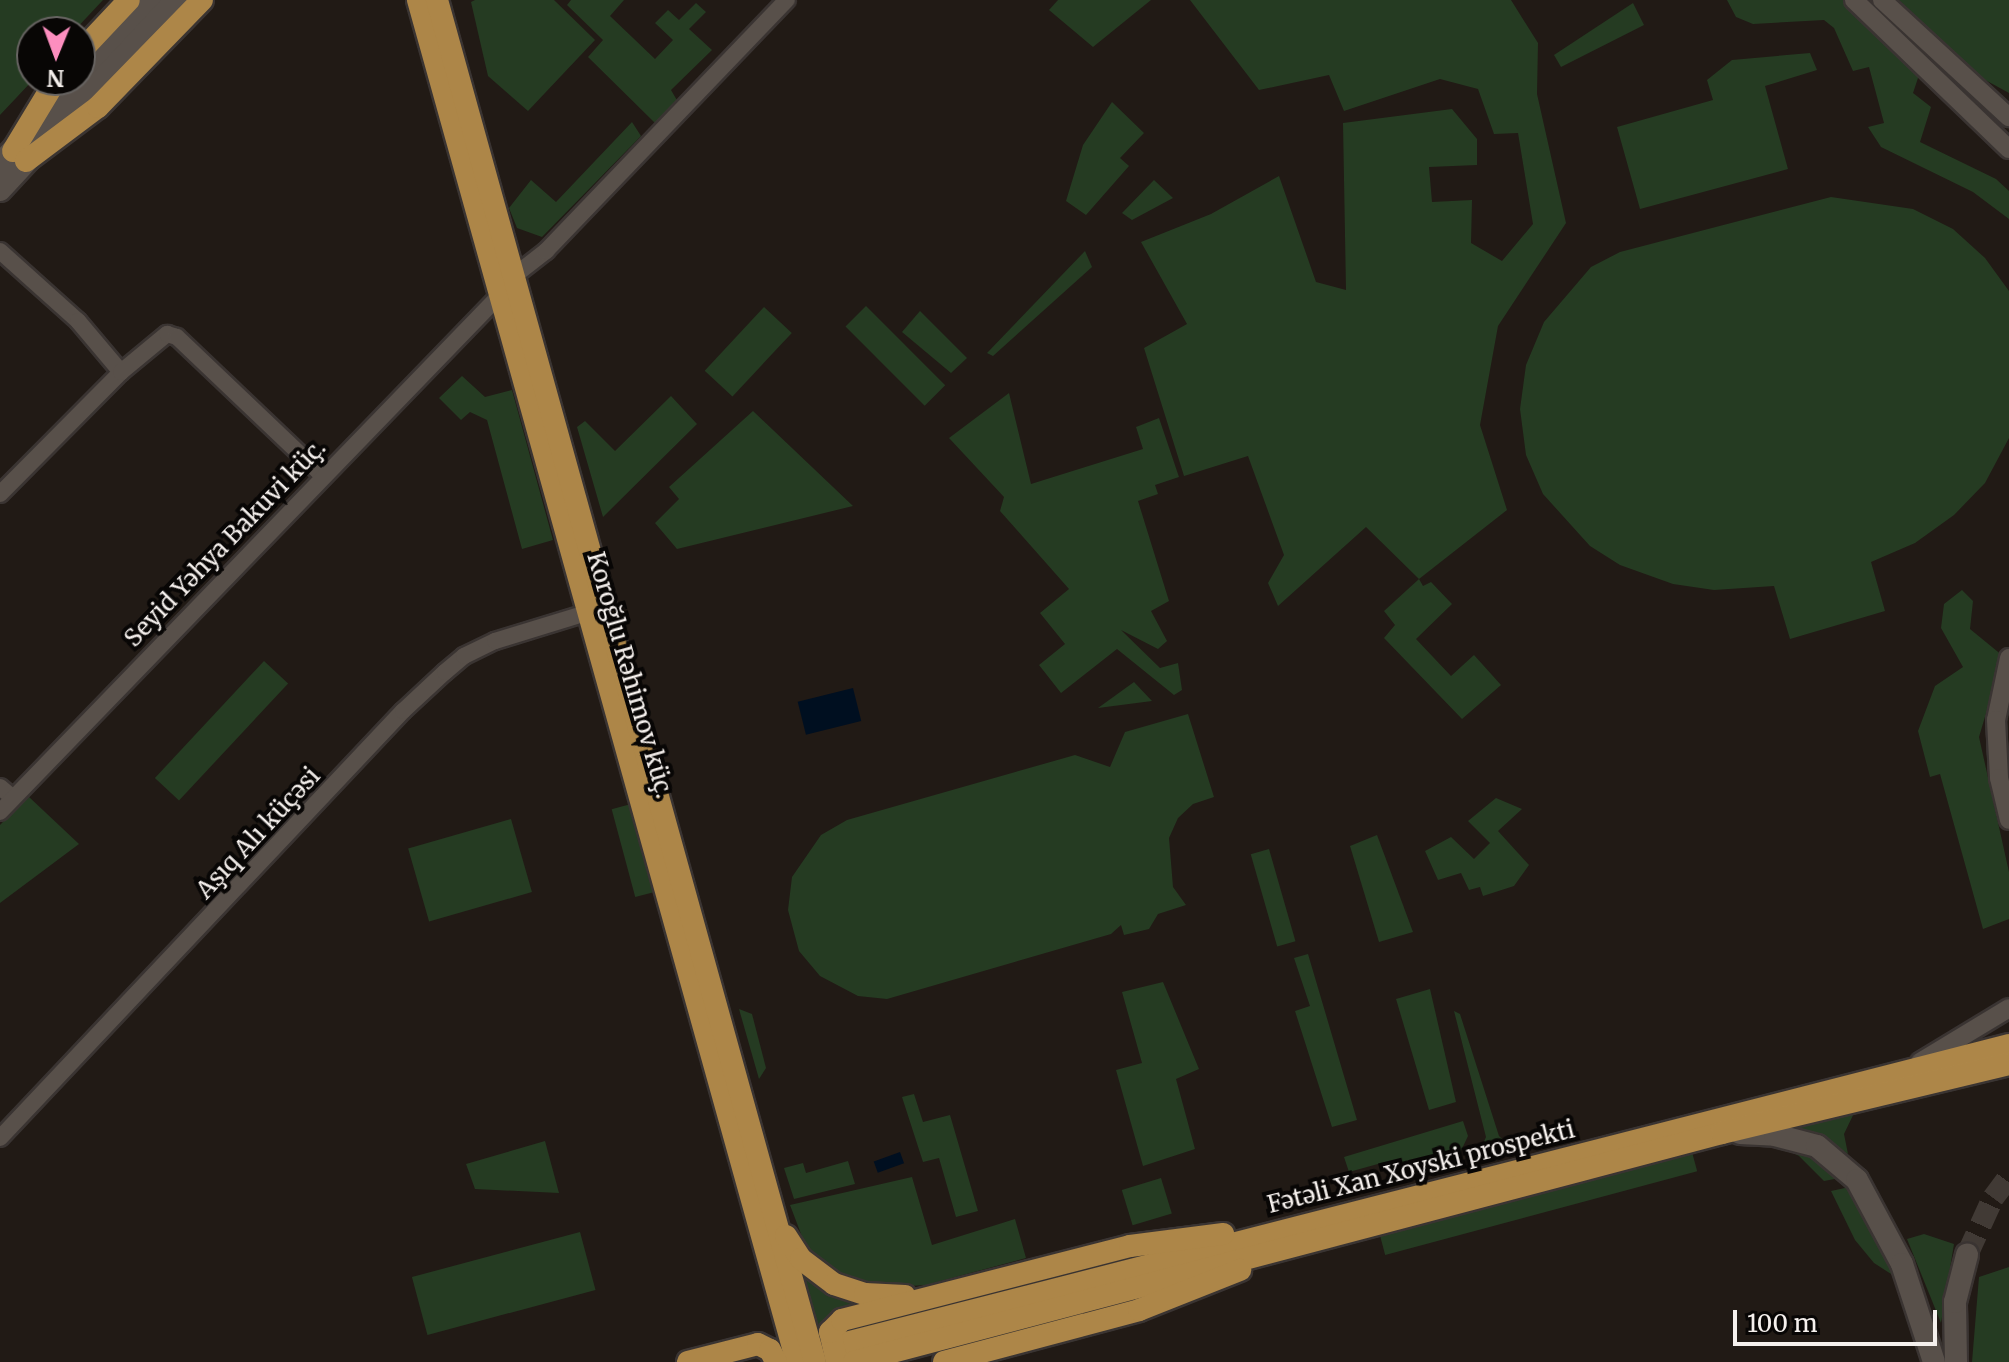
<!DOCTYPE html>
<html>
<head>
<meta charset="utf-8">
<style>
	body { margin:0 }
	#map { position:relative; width:2009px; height:1362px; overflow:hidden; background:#211a15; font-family:Merriweather,serif }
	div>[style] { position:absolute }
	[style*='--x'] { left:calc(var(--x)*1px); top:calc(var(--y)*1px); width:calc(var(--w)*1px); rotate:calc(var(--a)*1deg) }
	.green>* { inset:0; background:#253b22; transform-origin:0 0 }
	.water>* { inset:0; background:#000f20; transform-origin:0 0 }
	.secondary-tunnel>* { height:22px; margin-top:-11px; transform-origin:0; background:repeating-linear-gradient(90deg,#413a35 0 22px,transparent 0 33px) }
	.roads { filter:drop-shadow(2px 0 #3a3432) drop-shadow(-2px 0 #3a3432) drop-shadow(0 2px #3a3432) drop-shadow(0 -2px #3a3432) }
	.minor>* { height:16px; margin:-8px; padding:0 8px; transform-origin:8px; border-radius:8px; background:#58504a }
	.tertiary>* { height:18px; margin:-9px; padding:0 9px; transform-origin:9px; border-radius:9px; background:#58504a }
	.secondary>* { height:22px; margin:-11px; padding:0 11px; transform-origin:11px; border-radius:11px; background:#58504a }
	.primary>* { height:22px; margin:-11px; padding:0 11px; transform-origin:11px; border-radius:11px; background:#ad8648 }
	span { translate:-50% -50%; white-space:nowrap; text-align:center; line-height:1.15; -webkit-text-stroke:8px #080605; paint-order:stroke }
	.street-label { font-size:24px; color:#f5f0ed }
	.north { position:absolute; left:16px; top:16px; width:80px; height:80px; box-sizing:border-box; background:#080605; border:2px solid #676462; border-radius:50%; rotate:181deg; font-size:22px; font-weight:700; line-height:32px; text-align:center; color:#f5f0ed }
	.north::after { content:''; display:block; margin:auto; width:28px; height:36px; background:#fd8ebf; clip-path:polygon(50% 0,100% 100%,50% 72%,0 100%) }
	.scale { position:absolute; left:1733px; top:1310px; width:204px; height:36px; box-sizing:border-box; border:4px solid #f5f0ed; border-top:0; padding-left:10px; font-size:24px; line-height:28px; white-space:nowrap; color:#f5f0ed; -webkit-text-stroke:6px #080605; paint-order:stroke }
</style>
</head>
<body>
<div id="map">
	<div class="green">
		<div style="clip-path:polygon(0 0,103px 0,73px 32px,32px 32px,33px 80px,0 115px)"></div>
		<div style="clip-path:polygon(475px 0,554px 0,595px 40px,528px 111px,488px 76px,471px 2px)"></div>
		<div style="clip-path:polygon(571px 0,624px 0,610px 16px,655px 59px,673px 40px,655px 23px,668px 10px,679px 20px,696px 3px,706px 12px,689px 29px,712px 50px,671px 90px,678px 102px,656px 124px,588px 57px,603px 40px,567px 5px)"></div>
		<div style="clip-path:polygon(1058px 0,1151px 0,1093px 47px,1049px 10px)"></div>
		<div style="clip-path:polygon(1190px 0,1511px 0,1538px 43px,1537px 94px,1566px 223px,1498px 326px,1480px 425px,1507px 510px,1419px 579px,1423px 586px,1431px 582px,1452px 604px,1416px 639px,1451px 676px,1474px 655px,1501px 685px,1462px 719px,1384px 638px,1395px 625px,1384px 611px,1419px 579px,1366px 527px,1278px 606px,1268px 583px,1284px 555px,1248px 456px,1184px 476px,1144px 348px,1187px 324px,1141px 242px,1211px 214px,1279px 176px,1316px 282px,1346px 290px,1343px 123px,1452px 109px,1477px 139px,1477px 165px,1429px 167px,1432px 202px,1472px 200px,1471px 243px,1502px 261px,1533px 224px,1518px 133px,1494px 134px,1478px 89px,1440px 79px,1344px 111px,1329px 75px,1259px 90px)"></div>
		<div style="clip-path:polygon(1727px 0,1844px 0,1919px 75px,1913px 93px,1931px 107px,1920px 142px,1996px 179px,2009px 191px,2009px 219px,1973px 192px,1881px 147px,1868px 127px,1884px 123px,1869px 67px,1853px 71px,1834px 28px,1824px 20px,1753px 24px,1736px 17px)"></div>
		<div style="clip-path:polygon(1899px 0,2009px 0,2009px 93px,1978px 76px)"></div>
		<div style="clip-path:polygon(1633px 3px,1644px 25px,1561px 67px,1554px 55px)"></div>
		<div style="clip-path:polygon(1810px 53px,1817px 70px,1765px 86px,1788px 169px,1640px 209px,1617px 127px,1713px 100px,1707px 80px,1732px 60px)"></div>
		<div style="clip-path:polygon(1112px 102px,1144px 133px,1120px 158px,1129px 166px,1086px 215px,1066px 201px,1083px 145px)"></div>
		<div style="clip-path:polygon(632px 122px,641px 136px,542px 237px,517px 228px,509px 208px,531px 180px,556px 202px)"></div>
		<div style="clip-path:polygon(1154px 180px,1173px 198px,1132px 220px,1122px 213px)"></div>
		<div style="clip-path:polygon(1831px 197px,1913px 209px,1953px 229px,1985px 258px,2009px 291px,2009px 438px,1985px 483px,1954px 515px,1915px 543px,1871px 562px,1885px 611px,1790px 639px,1774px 586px,1714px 590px,1673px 584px,1620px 565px,1590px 546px,1543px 494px,1526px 455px,1520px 409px,1526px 365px,1544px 322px,1591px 267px,1620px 252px)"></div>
		<div style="clip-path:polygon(1085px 251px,1092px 267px,993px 356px,987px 353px)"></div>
		<div style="left:866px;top:306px;width:112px;height:29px;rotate:45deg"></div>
		<div style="left:764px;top:307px;width:38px;height:87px;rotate:43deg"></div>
		<div style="clip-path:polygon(920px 311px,967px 358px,951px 373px,902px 332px)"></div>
		<div style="clip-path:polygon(462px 376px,485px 397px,512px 390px,553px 540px,522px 549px,487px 420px,470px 412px,461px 420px,439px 398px)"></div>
		<div style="clip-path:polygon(1009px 393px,1031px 484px,1143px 449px,1136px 427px,1159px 418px,1179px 477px,1155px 485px,1158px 494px,1138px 501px,1169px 601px,1151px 611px,1167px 641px,1158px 649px,1121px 630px,1160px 668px,1178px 663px,1182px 690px,1174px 695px,1117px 649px,1061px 693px,1039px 665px,1065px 644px,1040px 613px,1069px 589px,1000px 511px,1004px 497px,949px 438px)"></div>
		<div style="clip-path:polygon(671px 396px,697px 424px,603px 517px,577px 427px,585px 421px,615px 451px)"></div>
		<div style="clip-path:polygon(753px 411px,853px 506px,677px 549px,655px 523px,679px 499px,669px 487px)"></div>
		<div style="clip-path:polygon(1962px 590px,1973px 601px,1970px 629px,2003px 656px,1979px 737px,2009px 872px,2009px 919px,1983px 929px,1940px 774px,1930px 777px,1918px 731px,1935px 686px,1963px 667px,1941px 628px,1944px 604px)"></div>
		<div style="left:264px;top:661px;width:33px;height:160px;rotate:43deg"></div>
		<div style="clip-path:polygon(1134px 682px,1152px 701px,1098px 708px)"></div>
		<div style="clip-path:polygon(1188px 714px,1214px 797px,1193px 804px,1178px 818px,1169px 838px,1173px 887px,1186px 905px,1158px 914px,1149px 929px,1124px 935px,1121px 925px,1111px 934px,887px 999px,858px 996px,820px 976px,799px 951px,788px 910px,792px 877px,821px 835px,847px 820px,1075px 755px,1110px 767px,1125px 732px)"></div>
		<div style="clip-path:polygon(28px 796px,79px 844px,0 903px,0 825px)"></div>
		<div style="clip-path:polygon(1496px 798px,1522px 809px,1498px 831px,1529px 865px,1514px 886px,1483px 896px,1480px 887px,1469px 890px,1461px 873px,1438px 880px,1425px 851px,1451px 837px,1474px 859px,1490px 843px,1468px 821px)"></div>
		<div style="left:631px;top:804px;width:91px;height:20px;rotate:75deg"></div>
		<div style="left:511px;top:819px;width:76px;height:107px;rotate:74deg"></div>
		<div style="clip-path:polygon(1377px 835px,1413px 932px,1379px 942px,1350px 846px)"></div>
		<div style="left:1269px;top:849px;width:96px;height:19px;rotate:74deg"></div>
		<div style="clip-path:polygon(1308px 954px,1357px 1120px,1332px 1127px,1295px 1011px,1310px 1006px,1294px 958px)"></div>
		<div style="clip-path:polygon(1163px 982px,1199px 1069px,1176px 1079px,1195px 1149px,1143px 1166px,1116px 1070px,1142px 1063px,1122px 992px)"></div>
		<div style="clip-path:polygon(1430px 989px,1456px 1102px,1429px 1110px,1396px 999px)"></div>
		<div style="clip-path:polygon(739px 1009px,752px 1014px,766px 1068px,759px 1079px)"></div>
		<div style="clip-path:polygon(1454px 1011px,1460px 1014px,1499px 1136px,1511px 1147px,1529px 1149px,1474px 1164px,1486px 1137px)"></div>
		<div style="clip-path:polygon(914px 1094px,923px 1122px,950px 1115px,978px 1211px,956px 1217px,939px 1158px,923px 1162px,902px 1097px)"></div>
		<div style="clip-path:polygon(1856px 1109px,1844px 1134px,1848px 1154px,1824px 1138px,1781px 1128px)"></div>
		<div style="clip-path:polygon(1463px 1121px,1468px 1136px,1459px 1155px,1390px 1176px,1385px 1162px,1349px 1172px,1344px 1157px)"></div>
		<div style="clip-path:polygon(545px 1141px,559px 1193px,475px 1189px,466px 1164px)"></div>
		<div style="clip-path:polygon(1769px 1141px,1801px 1148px,1845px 1177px,1824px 1181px,1799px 1156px)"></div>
		<div style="left:1692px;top:1152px;width:20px;height:323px;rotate:75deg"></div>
		<div style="clip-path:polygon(848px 1161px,855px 1184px,794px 1199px,784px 1168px,803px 1163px,806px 1173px)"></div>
		<div style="clip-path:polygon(912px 1177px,932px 1245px,1015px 1219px,1026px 1258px,926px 1285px,894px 1287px,858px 1283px,826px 1268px,806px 1247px,790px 1205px)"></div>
		<div style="left:1161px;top:1178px;width:37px;height:41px;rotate:73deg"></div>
		<div style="clip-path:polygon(1854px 1186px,1905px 1283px,1874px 1263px,1855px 1240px,1831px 1191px)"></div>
		<div style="left:580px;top:1232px;width:60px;height:174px;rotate:75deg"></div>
		<div style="clip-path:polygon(1924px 1234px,1954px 1244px,1941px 1323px,1907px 1239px)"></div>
		<div style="clip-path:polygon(796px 1266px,830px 1292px,870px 1305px,822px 1321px,829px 1362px,824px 1362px)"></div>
		<div style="clip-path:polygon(2009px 1267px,2009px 1362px,1972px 1362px,1979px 1277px)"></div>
	</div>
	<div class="water">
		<div style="left:853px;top:688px;width:34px;height:57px;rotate:76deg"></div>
		<div style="left:900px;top:1152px;width:12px;height:28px;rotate:70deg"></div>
	</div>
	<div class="secondary-tunnel">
		<div style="--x:1967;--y:1255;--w:63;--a:-65.5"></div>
		<div style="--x:1993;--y:1198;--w:26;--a:-53"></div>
	</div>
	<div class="roads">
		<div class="minor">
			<div style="--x:0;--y:251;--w:105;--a:41.9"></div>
			<div style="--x:78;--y:321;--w:67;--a:49.9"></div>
			<div style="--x:514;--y:276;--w:41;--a:-38"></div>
			<div style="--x:546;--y:251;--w:348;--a:-46.2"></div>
			<div style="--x:0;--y:494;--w:172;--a:-45.2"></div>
			<div style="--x:121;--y:372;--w:60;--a:-39.6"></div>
			<div style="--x:167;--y:334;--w:10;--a:17"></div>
			<div style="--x:177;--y:337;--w:202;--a:43.6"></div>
			<div style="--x:0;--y:787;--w:17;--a:40"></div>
			<div style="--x:0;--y:812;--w:718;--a:-45.96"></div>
			<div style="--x:0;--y:1138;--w:587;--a:-46.66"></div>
			<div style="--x:403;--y:711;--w:57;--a:-42.9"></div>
			<div style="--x:445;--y:672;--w:25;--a:-40"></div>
			<div style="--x:464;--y:656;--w:34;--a:-26"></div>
			<div style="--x:495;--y:641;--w:95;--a:-17.1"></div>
		</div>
		<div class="tertiary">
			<div style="--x:1854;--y:0;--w:215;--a:43.9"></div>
			<div style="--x:1882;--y:0;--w:173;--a:42.7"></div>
			<div style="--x:2009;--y:658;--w:63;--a:101.8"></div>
			<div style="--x:1996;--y:720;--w:58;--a:87"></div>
			<div style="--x:1999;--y:778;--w:43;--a:76.6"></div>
			<div style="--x:1920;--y:1062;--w:104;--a:-31.2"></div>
		</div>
		<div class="secondary">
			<div style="--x:80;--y:78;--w:106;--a:-47.3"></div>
			<div style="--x:0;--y:164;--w:115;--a:-47.1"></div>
			<div style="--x:0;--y:190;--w:259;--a:-47.2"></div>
			<div style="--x:1740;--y:1133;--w:35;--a:3"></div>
			<div style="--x:1775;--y:1135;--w:43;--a:14.7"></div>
			<div style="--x:1817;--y:1146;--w:52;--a:40.4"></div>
			<div style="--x:1857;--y:1180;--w:95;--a:61.8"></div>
			<div style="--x:1902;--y:1264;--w:103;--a:71.9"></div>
			<div style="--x:1956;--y:1362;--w:60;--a:-91"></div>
			<div style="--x:1955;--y:1302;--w:49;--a:-75.7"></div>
		</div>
		<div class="primary">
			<div style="--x:418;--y:0;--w:1414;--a:74.45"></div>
			<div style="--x:437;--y:0;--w:1413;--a:74.49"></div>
			<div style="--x:80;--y:52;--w:71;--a:-46.7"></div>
			<div style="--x:13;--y:151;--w:83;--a:-58.8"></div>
			<div style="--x:26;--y:161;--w:90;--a:-36.9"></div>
			<div style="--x:98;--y:107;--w:149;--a:-45.8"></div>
			<div style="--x:786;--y:1236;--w:27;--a:57"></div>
			<div style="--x:801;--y:1259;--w:41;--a:37.1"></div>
			<div style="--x:834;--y:1284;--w:33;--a:18"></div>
			<div style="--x:865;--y:1294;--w:40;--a:2.9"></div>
			<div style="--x:846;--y:1343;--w:1201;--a:-14.37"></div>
			<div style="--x:688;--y:1362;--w:72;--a:-14.4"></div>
			<div style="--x:758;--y:1344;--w:13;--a:27"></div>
			<div style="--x:770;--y:1350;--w:13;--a:63"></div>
			<div style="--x:837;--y:1362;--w:31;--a:-103"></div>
			<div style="--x:830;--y:1332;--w:17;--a:-45"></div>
			<div style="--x:842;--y:1320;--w:297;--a:-14.4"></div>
			<div style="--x:1130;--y:1246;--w:94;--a:-7.4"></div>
			<div style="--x:854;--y:1362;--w:898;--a:-14.78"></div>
			<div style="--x:1722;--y:1133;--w:295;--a:-13.5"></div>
			<div style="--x:944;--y:1362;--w:202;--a:-14.9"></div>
			<div style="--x:1139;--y:1310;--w:109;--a:-21.6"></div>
		</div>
	</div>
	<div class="street-label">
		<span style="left:225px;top:543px;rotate:-46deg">Seyid Yəhya Bakuvi küç.</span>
		<span style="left:630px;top:675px;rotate:74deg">Koroğlu Rəhimov küç.</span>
		<span style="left:258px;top:833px;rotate:-47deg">Aşıq Alı küçəsi</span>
		<span style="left:1421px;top:1167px;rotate:-14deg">Fətəli Xan Xoyski prospekti</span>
	</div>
	<div class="north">N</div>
	<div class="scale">100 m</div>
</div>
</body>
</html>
